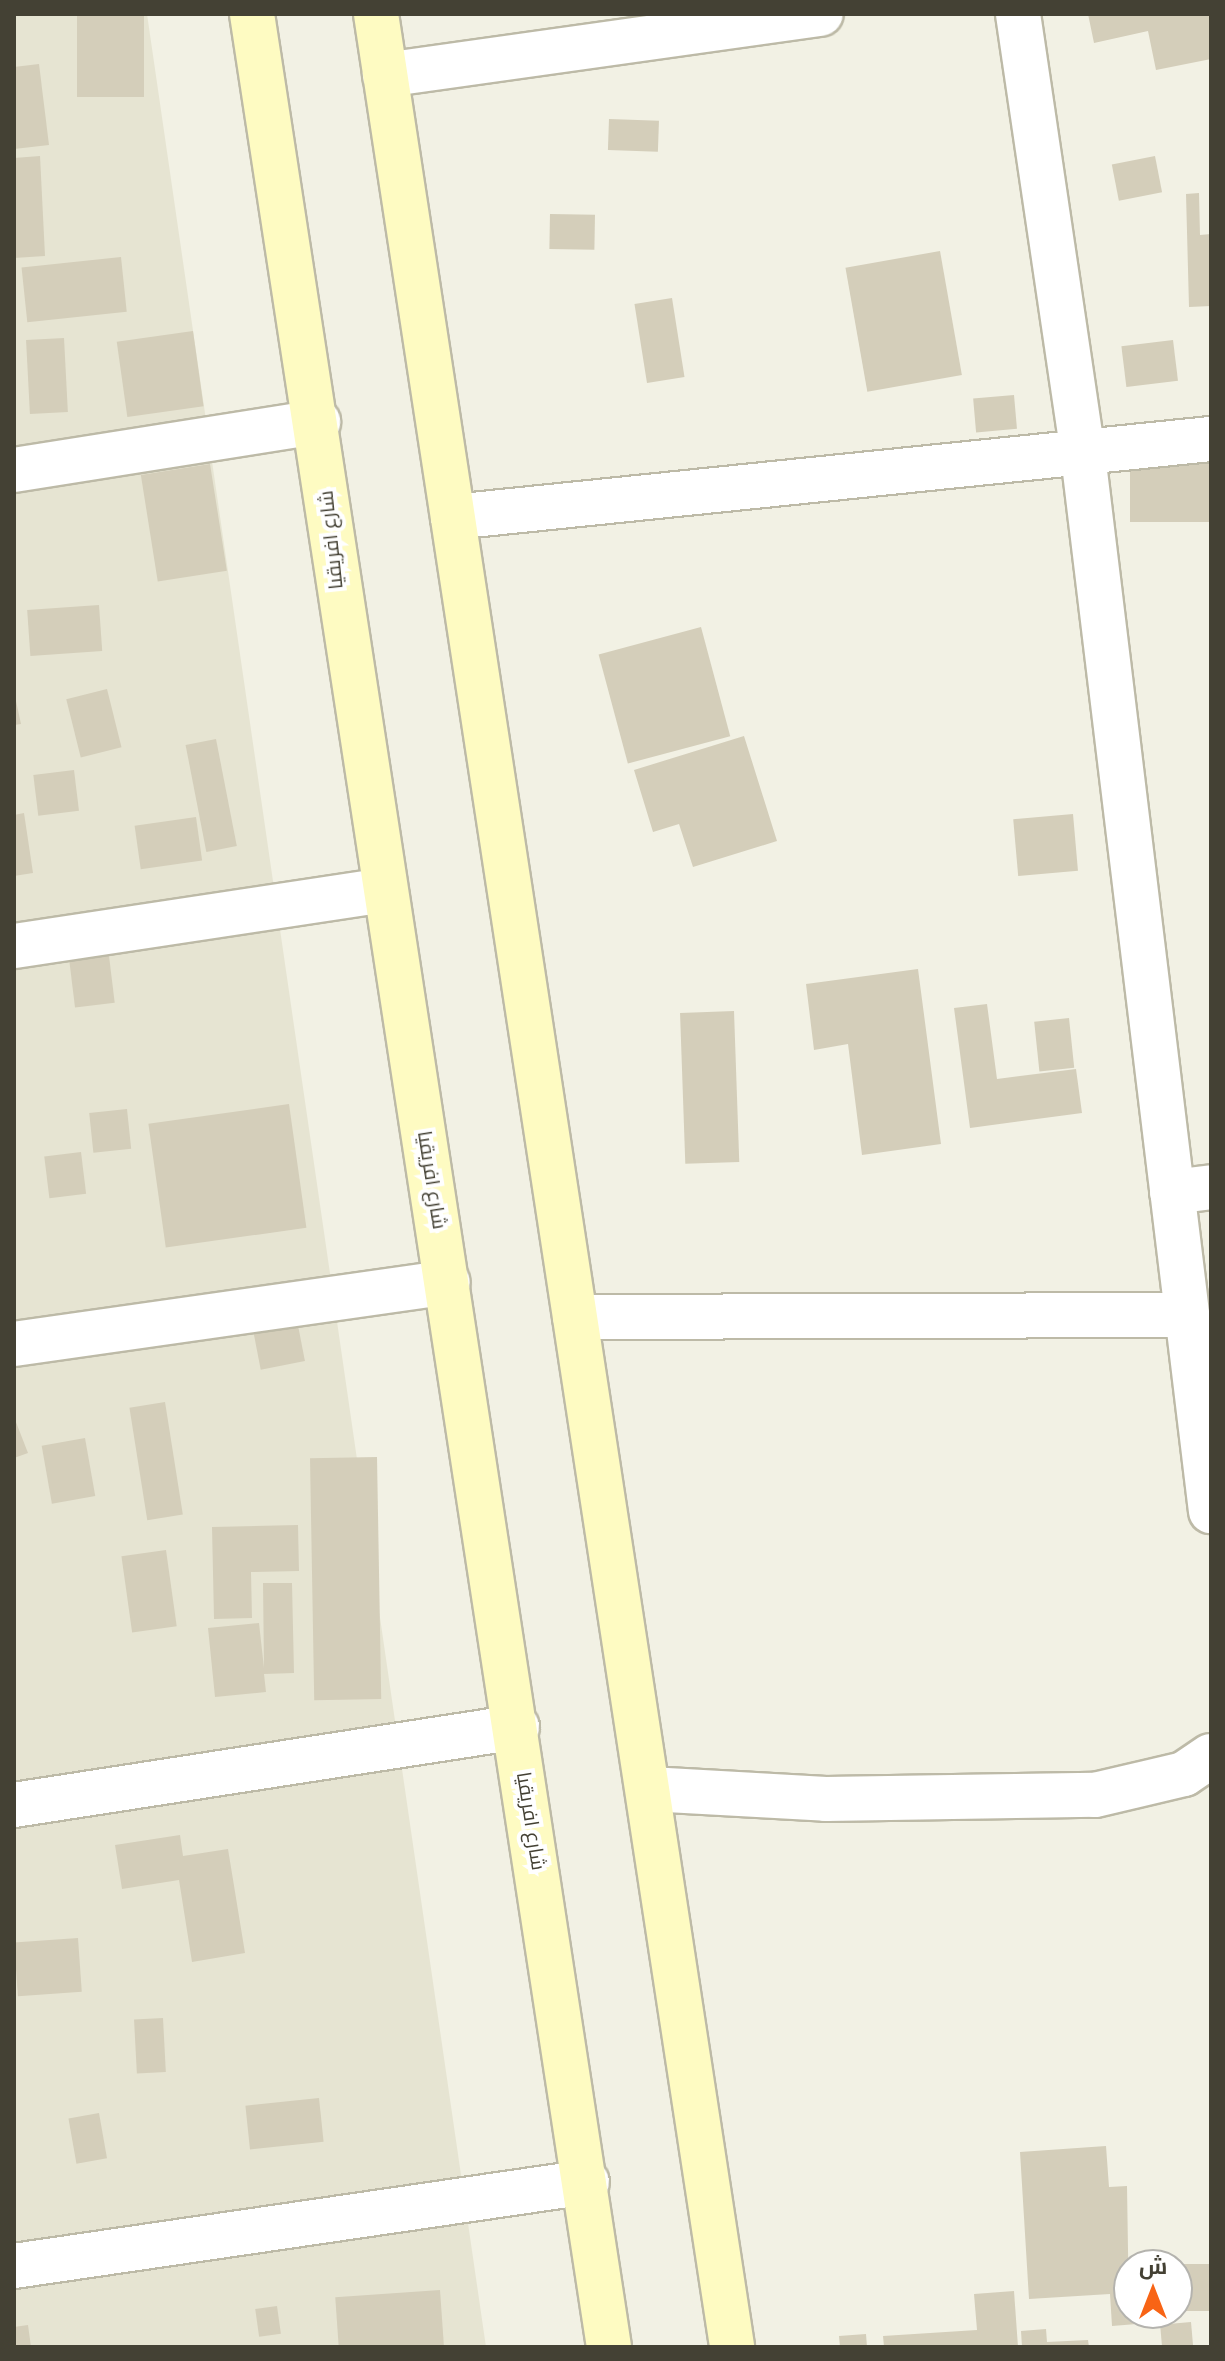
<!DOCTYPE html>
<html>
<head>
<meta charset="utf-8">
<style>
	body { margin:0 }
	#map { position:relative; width:1225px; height:2361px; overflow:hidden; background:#f2f1e4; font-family:Arial,Cairo,sans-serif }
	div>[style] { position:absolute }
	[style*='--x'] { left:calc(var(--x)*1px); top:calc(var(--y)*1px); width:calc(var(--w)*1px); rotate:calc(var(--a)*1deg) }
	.residential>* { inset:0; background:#e6e4d2 }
	.building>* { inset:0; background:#d4ceba; transform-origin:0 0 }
	.roads { filter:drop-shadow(2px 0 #bdbaa7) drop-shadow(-2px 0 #bdbaa7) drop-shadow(0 2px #bdbaa7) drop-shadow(0 -2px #bdbaa7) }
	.street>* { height:44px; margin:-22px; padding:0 22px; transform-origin:22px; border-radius:22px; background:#fff }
	.secondary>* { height:44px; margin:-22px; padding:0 22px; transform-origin:22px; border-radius:22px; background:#fefbc2 }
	span { translate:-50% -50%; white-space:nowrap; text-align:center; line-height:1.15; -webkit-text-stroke:8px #fff; paint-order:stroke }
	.street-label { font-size:20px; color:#444134 }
	.frame { position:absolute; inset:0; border:16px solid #444134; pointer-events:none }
	.north { position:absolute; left:1113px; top:2249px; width:80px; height:80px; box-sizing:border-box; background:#fff; border:2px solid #b4b3ae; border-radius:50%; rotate:0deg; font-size:22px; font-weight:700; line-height:32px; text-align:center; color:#444134 }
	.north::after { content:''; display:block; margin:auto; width:28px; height:36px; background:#f86415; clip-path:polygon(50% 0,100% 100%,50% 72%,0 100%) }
</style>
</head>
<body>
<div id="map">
	<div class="residential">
		<div style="clip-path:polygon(14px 14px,147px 14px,486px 2347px,14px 2347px)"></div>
	</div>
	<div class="building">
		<div style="left:77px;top:14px;width:67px;height:83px"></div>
		<div style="clip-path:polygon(1088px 14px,1211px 14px,1211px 59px,1156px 70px,1148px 31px,1094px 43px)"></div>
		<div style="clip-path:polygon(39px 64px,49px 145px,14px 149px,14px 67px)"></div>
		<div style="left:609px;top:119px;width:50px;height:31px;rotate:2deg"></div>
		<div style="clip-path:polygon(40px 156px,45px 256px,14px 258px,14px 158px)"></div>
		<div style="left:1155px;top:156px;width:37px;height:44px;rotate:79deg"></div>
		<div style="clip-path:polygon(1199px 193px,1200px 235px,1211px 234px,1211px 306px,1189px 307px,1186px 194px)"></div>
		<div style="left:550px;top:214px;width:45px;height:35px;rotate:1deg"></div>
		<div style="left:940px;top:251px;width:126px;height:96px;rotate:80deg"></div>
		<div style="left:121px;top:257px;width:55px;height:100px;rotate:84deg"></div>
		<div style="left:672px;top:298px;width:80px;height:38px;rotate:81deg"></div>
		<div style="left:193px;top:331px;width:76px;height:77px;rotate:82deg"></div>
		<div style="left:64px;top:338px;width:74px;height:38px;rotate:87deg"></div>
		<div style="left:1173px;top:340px;width:41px;height:52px;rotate:83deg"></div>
		<div style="left:1014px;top:395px;width:34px;height:41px;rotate:85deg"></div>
		<div style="left:1211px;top:462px;width:60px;height:81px;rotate:90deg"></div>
		<div style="left:210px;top:464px;width:108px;height:70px;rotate:81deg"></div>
		<div style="left:99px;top:605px;width:46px;height:72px;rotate:86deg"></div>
		<div style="left:701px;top:627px;width:113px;height:106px;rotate:75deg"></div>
		<div style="left:107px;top:689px;width:60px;height:42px;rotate:76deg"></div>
		<div style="clip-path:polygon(14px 692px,21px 724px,14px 725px)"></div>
		<div style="clip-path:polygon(744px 736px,777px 841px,693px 867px,679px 824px,653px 832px,634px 770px)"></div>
		<div style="left:216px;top:739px;width:109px;height:31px;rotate:79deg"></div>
		<div style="left:74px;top:770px;width:41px;height:41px;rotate:83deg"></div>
		<div style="clip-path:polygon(24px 813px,33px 873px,14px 876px,14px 815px)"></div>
		<div style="left:1073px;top:814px;width:57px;height:60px;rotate:85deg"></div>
		<div style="left:196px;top:817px;width:44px;height:62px;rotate:82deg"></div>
		<div style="left:109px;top:956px;width:47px;height:40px;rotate:83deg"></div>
		<div style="clip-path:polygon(918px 969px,941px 1144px,862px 1155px,848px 1044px,814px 1050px,806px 984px)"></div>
		<div style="clip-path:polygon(987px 1004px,997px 1079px,1076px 1069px,1082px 1113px,970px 1128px,954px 1008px)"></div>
		<div style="left:734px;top:1011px;width:151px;height:54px;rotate:88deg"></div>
		<div style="left:1069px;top:1018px;width:50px;height:35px;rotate:84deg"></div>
		<div style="left:289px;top:1104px;width:125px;height:142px;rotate:82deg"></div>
		<div style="left:127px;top:1109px;width:40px;height:38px;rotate:84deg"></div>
		<div style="left:81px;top:1152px;width:42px;height:37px;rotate:83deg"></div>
		<div style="left:295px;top:1310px;width:52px;height:45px;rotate:79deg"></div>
		<div style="left:165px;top:1402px;width:114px;height:36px;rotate:81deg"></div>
		<div style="clip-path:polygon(14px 1417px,28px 1453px,14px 1458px)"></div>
		<div style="left:85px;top:1438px;width:59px;height:44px;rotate:80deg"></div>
		<div style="left:377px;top:1457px;width:242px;height:67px;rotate:89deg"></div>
		<div style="clip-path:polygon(298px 1525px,299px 1571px,251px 1572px,252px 1618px,214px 1619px,212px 1527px)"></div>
		<div style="left:166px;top:1550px;width:77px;height:45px;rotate:82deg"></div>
		<div style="clip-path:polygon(263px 1583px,292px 1583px,294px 1673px,264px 1674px,266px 1692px,215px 1697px,208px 1628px,259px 1623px,264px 1668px)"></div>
		<div style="clip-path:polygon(180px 1835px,183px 1856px,228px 1849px,245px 1953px,192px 1962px,179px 1880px,122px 1889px,115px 1845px)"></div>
		<div style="left:78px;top:1938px;width:54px;height:64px;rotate:86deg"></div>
		<div style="left:163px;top:2018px;width:54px;height:29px;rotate:87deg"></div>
		<div style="left:319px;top:2098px;width:44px;height:74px;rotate:84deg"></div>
		<div style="left:99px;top:2113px;width:46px;height:31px;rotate:80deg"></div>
		<div style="clip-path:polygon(1106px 2146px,1109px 2187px,1127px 2186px,1129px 2313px,1149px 2313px,1149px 2323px,1112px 2326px,1110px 2294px,1029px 2299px,1020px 2152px)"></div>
		<div style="left:1211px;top:2264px;width:47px;height:34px;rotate:90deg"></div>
		<div style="left:440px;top:2290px;width:57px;height:105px;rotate:86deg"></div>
		<div style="clip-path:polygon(1014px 2291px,1018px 2347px,884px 2347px,883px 2336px,977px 2330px,974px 2294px)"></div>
		<div style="left:277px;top:2306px;width:28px;height:22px;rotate:82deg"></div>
		<div style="left:1191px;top:2322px;width:25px;height:31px;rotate:85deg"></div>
		<div style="clip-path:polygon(28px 2325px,31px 2347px,14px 2347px,14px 2327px)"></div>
		<div style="clip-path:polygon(1046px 2329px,1047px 2342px,1088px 2340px,1089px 2347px,1022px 2347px,1021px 2331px)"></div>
		<div style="clip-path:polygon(866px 2334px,867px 2347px,840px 2347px,839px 2336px)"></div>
	</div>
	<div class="roads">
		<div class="street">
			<div style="--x:1018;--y:14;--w:446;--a:81.6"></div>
			<div style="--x:1083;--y:455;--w:1064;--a:83.09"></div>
			<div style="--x:385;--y:75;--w:440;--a:-8"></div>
			<div style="--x:14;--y:470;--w:308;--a:-9"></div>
			<div style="--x:453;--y:517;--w:762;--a:-5.88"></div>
			<div style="--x:14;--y:946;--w:375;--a:-8.6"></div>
			<div style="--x:1172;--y:1192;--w:39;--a:-7"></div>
			<div style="--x:575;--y:1317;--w:612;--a:-0.19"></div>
			<div style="--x:14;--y:1344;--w:438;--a:-8.1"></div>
			<div style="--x:649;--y:1789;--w:177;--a:3.2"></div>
			<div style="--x:826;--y:1799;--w:269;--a:-0.9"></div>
			<div style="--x:1095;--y:1795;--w:91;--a:-13.3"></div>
			<div style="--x:1184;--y:1774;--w:32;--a:-34"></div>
			<div style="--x:14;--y:1805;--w:509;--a:-8.81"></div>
			<div style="--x:14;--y:2266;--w:579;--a:-8.34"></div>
		</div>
		<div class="secondary">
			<div style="--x:252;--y:14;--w:2360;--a:81.3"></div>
			<div style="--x:376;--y:14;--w:2360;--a:81.32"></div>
		</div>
	</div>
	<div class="street-label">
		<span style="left:331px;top:540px;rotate:-96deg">شارع افريقيا</span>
		<span style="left:432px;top:1180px;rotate:81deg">شارع افريقيا</span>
		<span style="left:531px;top:1821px;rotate:81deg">شارع افريقيا</span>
	</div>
	<div class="frame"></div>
	<div class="north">ش</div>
</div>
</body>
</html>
